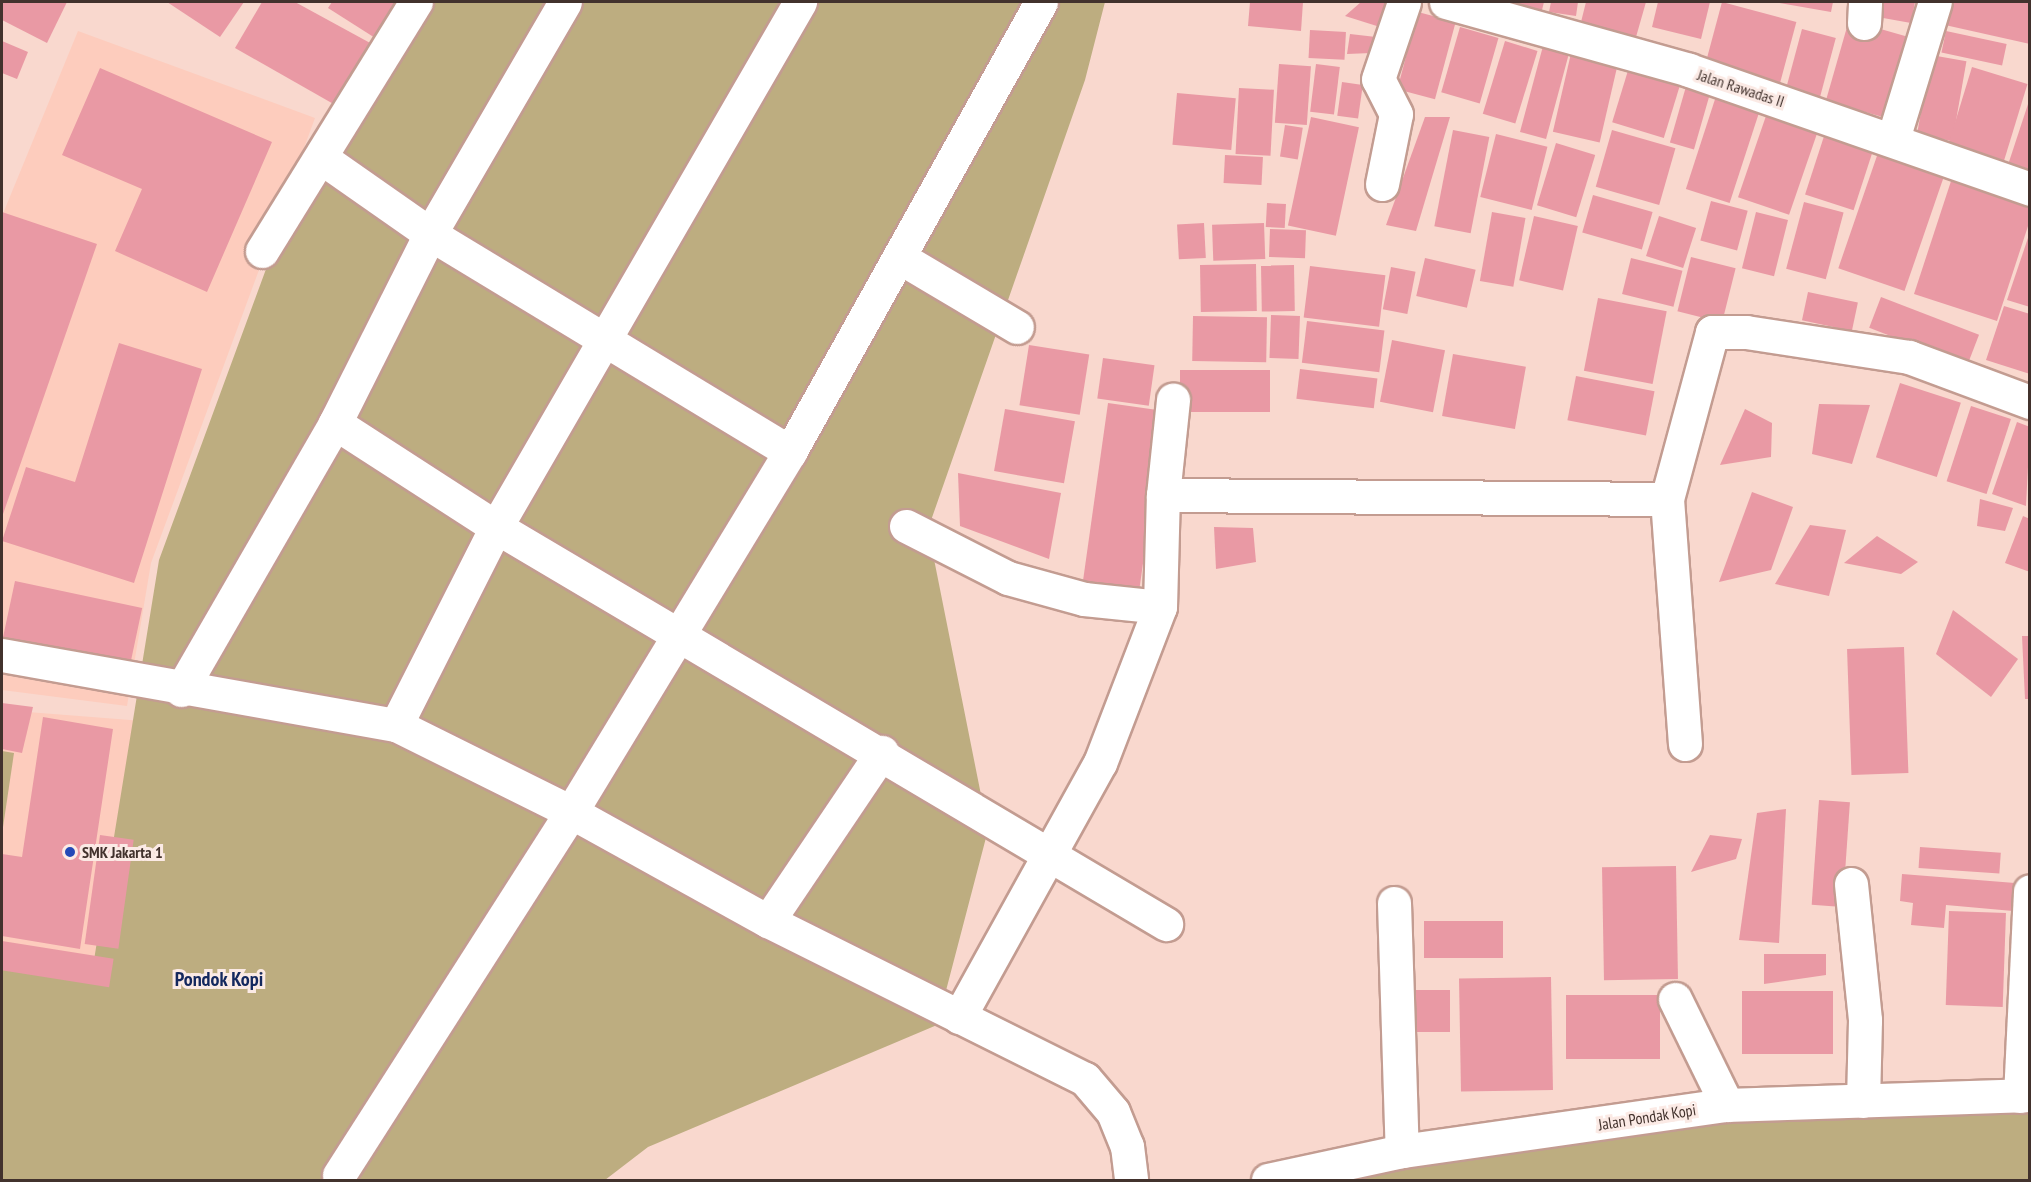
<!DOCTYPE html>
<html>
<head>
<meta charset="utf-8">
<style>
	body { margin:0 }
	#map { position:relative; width:2031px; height:1182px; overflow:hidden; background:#f9d8ce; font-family:"PT Sans Narrow",sans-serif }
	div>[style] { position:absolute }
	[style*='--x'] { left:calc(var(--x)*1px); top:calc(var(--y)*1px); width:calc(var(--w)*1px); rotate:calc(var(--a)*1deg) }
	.built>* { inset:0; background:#fdccbd }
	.green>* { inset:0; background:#bdad80 }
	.building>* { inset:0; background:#e999a4; transform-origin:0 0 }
	.roads { filter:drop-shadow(2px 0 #c39c91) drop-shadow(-2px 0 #c39c91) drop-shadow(0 2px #c39c91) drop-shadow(0 -2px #c39c91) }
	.minor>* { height:33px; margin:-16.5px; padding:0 16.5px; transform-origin:16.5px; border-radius:16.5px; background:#fff }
	.dots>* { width:16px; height:16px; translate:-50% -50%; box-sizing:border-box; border:3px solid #fbeae5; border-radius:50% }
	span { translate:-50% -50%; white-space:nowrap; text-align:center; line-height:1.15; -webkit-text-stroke:6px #fbeae5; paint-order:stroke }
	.street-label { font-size:16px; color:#42322d }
	.poi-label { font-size:16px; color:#42322d; font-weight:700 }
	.left { translate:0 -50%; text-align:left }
	.quarter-label { font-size:20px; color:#14285e; font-weight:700 }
	.frame { position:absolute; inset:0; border:3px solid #42322d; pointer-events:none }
</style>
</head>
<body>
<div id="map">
	<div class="built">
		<div style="clip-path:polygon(78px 31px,315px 118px,151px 563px,127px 706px,2px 690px,2px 216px)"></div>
		<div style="clip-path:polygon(2px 710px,156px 722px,118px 997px,2px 982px)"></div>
	</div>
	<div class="green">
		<div style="clip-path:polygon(422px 2px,1105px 2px,1085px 80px,928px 529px,988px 830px,937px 1025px,648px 1147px,605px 1180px,2px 1180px,2px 948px,94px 960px,159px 560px,294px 193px)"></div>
		<div style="clip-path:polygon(2px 751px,14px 753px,2px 834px)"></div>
		<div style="clip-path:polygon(2029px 1095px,2029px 1180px,1276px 1180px,1590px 1126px)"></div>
	</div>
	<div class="building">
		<div style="clip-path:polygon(3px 2px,67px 2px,47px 43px,2px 20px)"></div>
		<div style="clip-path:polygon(167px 2px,244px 2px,220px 37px)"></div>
		<div style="clip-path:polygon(262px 2px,295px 2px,372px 44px,337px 106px,235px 48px)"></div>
		<div style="clip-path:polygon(332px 2px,411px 2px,383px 43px,328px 8px)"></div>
		<div style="clip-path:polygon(1250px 2px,1303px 2px,1301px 31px,1248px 26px)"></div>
		<div style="clip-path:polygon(1361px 2px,1388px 2px,1380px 27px,1345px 16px)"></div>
		<div style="clip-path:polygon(1515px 2px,1544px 2px,1540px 18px,1513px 12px)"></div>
		<div style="clip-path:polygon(1551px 2px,1578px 2px,1576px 16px,1549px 12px)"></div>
		<div style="clip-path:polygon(1586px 2px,1646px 2px,1636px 37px,1581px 22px)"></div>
		<div style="clip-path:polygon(1658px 2px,1710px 2px,1701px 39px,1652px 27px)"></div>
		<div style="left:1722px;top:2px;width:77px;height:67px;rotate:15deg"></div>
		<div style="clip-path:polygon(1773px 2px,1833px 2px,1831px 12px)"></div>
		<div style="clip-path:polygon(1875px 2px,1915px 2px,1911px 23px,1872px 16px)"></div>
		<div style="clip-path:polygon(1949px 2px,2030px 2px,2030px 44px,1945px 25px)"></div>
		<div style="left:1418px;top:12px;width:39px;height:80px;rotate:15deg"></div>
		<div style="left:1849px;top:20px;width:61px;height:84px;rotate:16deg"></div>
		<div style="left:1460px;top:27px;width:40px;height:68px;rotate:16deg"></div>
		<div style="left:1802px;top:29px;width:35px;height:69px;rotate:15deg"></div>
		<div style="left:1310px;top:30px;width:36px;height:28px;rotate:3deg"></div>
		<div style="left:1946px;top:31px;width:62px;height:22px;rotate:12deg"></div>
		<div style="clip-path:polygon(1350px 34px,1376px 37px,1371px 53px,1347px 54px)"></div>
		<div style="clip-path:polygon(2px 41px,28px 52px,17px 79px,2px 73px)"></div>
		<div style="left:1505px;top:41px;width:34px;height:76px;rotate:17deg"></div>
		<div style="left:1543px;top:46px;width:27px;height:89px;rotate:15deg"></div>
		<div style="left:1572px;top:49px;width:48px;height:85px;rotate:13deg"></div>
		<div style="left:1931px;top:55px;width:36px;height:81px;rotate:10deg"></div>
		<div style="left:1279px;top:64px;width:32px;height:59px;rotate:4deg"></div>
		<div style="left:1316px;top:64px;width:24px;height:48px;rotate:7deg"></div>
		<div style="left:1630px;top:64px;width:54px;height:61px;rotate:17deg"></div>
		<div style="left:1972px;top:67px;width:58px;height:86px;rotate:17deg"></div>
		<div style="clip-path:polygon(100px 68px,272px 142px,207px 292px,115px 251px,142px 189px,62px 155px)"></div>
		<div style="left:1342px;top:82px;width:21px;height:34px;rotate:8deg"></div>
		<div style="left:1687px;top:83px;width:25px;height:62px;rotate:16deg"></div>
		<div style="left:1239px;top:88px;width:35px;height:66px;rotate:3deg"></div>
		<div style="left:1718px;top:90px;width:46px;height:104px;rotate:18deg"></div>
		<div style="left:1177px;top:93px;width:59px;height:52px;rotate:5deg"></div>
		<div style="clip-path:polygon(2030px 98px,2030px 182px,2005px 174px)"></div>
		<div style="left:1767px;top:113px;width:54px;height:89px;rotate:19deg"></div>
		<div style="left:1311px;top:117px;width:49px;height:111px;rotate:12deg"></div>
		<div style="clip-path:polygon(1425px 117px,1450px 117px,1416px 231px,1386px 225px)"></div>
		<div style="left:1285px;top:125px;width:18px;height:32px;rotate:9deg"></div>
		<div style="left:1827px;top:127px;width:51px;height:71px;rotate:18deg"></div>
		<div style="left:1453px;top:130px;width:37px;height:98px;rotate:11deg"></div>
		<div style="left:1612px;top:130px;width:66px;height:59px;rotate:16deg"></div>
		<div style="left:1496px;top:134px;width:53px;height:65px;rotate:14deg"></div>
		<div style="left:1556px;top:143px;width:41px;height:65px;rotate:17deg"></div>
		<div style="left:1879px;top:150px;width:70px;height:125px;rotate:19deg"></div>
		<div style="left:1225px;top:155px;width:38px;height:28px;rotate:3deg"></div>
		<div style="clip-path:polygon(1953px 175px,2030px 199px,2030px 220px,1997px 321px,1914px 294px)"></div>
		<div style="left:1593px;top:195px;width:62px;height:39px;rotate:16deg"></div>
		<div style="left:1711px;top:201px;width:38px;height:41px;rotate:15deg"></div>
		<div style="left:1804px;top:202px;width:41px;height:69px;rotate:15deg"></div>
		<div style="left:1267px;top:203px;width:19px;height:24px;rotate:3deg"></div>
		<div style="clip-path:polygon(2px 212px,97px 244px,2px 517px)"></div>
		<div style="left:1492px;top:212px;width:34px;height:70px;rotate:10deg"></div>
		<div style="left:1756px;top:212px;width:33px;height:58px;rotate:14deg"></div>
		<div style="left:1534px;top:216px;width:45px;height:66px;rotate:13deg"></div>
		<div style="left:1659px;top:216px;width:39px;height:42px;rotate:18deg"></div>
		<div style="left:1204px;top:223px;width:35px;height:27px;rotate:87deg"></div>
		<div style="left:1264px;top:223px;width:36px;height:52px;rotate:88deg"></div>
		<div style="left:1270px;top:229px;width:36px;height:28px;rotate:2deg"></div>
		<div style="clip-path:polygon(2030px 232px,2030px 307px,2007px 300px)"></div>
		<div style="left:1691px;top:257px;width:46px;height:56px;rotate:14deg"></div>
		<div style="left:1425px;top:258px;width:52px;height:39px;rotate:13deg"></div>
		<div style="left:1631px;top:258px;width:53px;height:37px;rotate:14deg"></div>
		<div style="left:1256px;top:264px;width:47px;height:56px;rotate:89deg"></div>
		<div style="left:1294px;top:265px;width:46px;height:33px;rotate:89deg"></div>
		<div style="left:1310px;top:266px;width:76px;height:52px;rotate:7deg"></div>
		<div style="left:1391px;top:267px;width:25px;height:43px;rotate:11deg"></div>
		<div style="left:1808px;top:292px;width:51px;height:29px;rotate:12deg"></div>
		<div style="left:1881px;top:297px;width:105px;height:33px;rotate:21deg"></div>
		<div style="left:1598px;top:298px;width:70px;height:74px;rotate:11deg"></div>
		<div style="clip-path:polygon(2004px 306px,2030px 314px,2030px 374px,1986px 360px)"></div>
		<div style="left:1271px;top:315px;width:29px;height:43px;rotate:2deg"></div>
		<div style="left:1193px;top:316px;width:74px;height:45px;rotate:1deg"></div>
		<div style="left:1307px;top:321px;width:78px;height:42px;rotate:7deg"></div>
		<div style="left:1392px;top:340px;width:54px;height:63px;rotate:11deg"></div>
		<div style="clip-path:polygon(119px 343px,202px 369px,134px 583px,2px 541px,26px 467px,75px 482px)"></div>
		<div style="left:1029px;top:345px;width:61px;height:61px;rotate:9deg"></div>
		<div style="left:1453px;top:354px;width:74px;height:63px;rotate:10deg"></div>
		<div style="left:1103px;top:358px;width:52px;height:41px;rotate:8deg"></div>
		<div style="left:1300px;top:369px;width:78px;height:30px;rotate:7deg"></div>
		<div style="left:1180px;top:370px;width:90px;height:42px"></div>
		<div style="left:1576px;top:376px;width:80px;height:45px;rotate:11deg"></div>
		<div style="left:1900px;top:383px;width:64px;height:78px;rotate:18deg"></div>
		<div style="left:1108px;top:403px;width:57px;height:186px;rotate:8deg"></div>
		<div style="clip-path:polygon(1819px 404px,1870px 405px,1852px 464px,1812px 454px)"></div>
		<div style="left:1971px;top:406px;width:42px;height:79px;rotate:18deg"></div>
		<div style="left:1005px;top:409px;width:71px;height:63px;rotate:10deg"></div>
		<div style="clip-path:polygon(1745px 409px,1772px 423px,1771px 457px,1720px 465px)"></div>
		<div style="clip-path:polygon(2017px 422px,2030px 427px,2026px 506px,1992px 494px)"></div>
		<div style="clip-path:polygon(958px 473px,1061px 493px,1049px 559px,960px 526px)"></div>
		<div style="clip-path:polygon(1752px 492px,1793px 507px,1771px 570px,1719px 582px)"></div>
		<div style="clip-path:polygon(1980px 499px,2013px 508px,2005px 531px,1977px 526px)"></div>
		<div style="clip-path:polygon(2023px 516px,2030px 519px,2030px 572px,2005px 563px)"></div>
		<div style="clip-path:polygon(1810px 525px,1846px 530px,1829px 596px,1775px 584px)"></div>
		<div style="clip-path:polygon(1214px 527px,1253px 528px,1256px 562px,1216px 569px)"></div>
		<div style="clip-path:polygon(1877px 536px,1918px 562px,1901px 574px,1844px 563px)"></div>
		<div style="left:15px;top:581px;width:130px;height:69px;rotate:12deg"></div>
		<div style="clip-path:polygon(1953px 610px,2018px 659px,1991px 697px,1936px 654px)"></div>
		<div style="clip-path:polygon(2022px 636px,2030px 636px,2030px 699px,2025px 699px)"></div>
		<div style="left:1904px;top:647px;width:126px;height:57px;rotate:88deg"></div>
		<div style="clip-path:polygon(2px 703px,33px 707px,22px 753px,2px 749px)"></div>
		<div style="clip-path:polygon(43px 717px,113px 729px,80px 949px,2px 936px,2px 854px,22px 857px)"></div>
		<div style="left:1819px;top:800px;width:31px;height:105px;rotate:4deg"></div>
		<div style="clip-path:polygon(1786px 809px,1779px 943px,1739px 940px,1757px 813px)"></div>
		<div style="left:100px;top:835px;width:34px;height:110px;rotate:8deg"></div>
		<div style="clip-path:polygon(1710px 835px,1742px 839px,1736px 859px,1691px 872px)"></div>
		<div style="left:1920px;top:847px;width:81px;height:21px;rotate:4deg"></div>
		<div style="left:1676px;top:866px;width:113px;height:74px;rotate:89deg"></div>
		<div style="clip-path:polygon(1902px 874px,2015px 883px,2013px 911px,1946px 905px,1944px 928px,1911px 925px,1913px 903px,1900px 901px)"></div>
		<div style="left:1949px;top:911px;width:57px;height:94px;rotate:2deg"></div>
		<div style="left:1424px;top:921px;width:79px;height:37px"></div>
		<div style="left:2px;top:941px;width:113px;height:29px;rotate:9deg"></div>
		<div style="clip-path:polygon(1764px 954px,1826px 954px,1826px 975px,1764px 984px)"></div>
		<div style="left:1551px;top:977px;width:113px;height:92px;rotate:89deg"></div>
		<div style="left:1413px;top:990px;width:37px;height:42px"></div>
		<div style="left:1742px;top:991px;width:91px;height:63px"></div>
		<div style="left:1566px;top:995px;width:94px;height:64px"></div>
	</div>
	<div class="roads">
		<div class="minor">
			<div style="--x:1446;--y:2;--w:252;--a:15.6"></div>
			<div style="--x:1689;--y:70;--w:361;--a:19.2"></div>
			<div style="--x:1864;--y:23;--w:21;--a:-87"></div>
			<div style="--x:1893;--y:139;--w:143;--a:-73"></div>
			<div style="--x:323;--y:159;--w:131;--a:35"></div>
			<div style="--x:430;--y:234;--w:421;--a:31.2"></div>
			<div style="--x:1382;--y:184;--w:71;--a:-78.7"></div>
			<div style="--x:1396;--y:114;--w:39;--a:-117"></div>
			<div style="--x:1378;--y:79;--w:81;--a:-71.3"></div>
			<div style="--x:262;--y:251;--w:293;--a:-58.3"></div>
			<div style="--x:899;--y:257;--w:137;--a:30.7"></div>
			<div style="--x:335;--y:423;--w:192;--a:32.9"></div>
			<div style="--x:496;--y:527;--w:779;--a:30.65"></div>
			<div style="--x:1163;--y:495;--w:96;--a:-84"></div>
			<div style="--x:906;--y:526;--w:114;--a:27"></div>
			<div style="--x:1008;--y:578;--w:79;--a:15.4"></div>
			<div style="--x:1084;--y:599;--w:76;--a:6"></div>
			<div style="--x:2;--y:655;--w:400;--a:10.1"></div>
			<div style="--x:396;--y:725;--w:195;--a:26.4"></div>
			<div style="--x:571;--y:812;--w:225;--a:29"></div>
			<div style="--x:768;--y:921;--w:354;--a:26.5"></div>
			<div style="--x:1085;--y:1079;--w:43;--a:49.7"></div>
			<div style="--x:1113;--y:1112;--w:37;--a:68"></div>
			<div style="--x:1127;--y:1146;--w:34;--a:83"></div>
			<div style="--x:181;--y:690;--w:308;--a:-60"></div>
			<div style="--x:335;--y:423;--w:212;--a:-63.3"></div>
			<div style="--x:430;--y:234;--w:268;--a:-59.8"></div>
			<div style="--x:396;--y:725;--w:222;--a:-63.2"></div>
			<div style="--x:496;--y:527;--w:607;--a:-59.93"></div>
			<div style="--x:1685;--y:744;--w:246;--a:-94.2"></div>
			<div style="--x:1667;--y:499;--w:173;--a:-74.9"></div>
			<div style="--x:1712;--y:332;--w:34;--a:0"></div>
			<div style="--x:1746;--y:332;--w:165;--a:8.7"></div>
			<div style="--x:1909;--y:357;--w:129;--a:20.4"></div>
			<div style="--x:1851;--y:884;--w:137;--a:84.1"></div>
			<div style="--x:1865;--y:1020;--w:81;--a:91.4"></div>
			<div style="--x:1394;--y:903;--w:248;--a:88.2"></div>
			<div style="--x:768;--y:921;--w:204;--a:-56"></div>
			<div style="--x:1675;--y:999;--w:118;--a:63.9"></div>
			<div style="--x:959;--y:1017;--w:291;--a:-61"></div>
			<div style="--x:1100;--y:763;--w:167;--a:-69"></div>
			<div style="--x:1160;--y:607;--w:112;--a:-88.5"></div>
			<div style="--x:1163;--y:495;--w:504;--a:0.45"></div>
			<div style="--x:2020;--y:1096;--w:205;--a:-87.2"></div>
			<div style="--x:339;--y:1175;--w:431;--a:-57.4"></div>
			<div style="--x:571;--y:812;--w:421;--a:-58.7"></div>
			<div style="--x:790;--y:452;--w:515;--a:-60.85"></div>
			<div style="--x:1268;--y:1180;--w:137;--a:-12.2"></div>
			<div style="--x:1402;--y:1151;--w:328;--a:-8.1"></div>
			<div style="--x:1727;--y:1105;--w:303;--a:-1.9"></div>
		</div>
	</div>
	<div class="dots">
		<div style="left:70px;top:852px;background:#2349b7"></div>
	</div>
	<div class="street-label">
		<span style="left:1741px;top:88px;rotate:18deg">Jalan Rawadas II</span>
		<span style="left:1647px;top:1117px;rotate:-9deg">Jalan Pondak Kopi</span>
	</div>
	<div class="poi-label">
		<span class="left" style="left:82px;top:852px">SMK Jakarta 1</span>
	</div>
	<div class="quarter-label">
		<span style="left:219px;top:979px">Pondok Kopi</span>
	</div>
	<div class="frame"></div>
</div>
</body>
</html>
